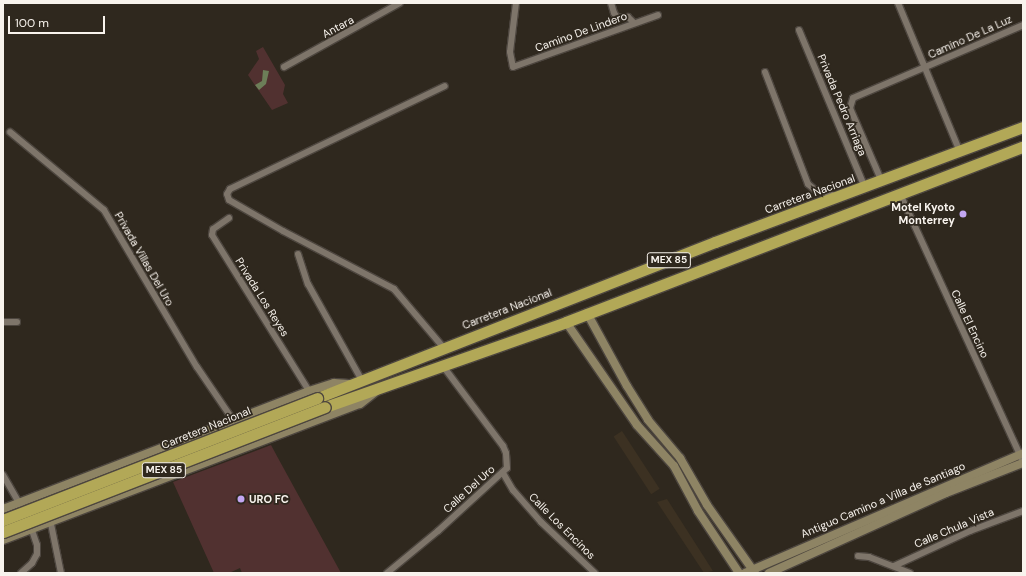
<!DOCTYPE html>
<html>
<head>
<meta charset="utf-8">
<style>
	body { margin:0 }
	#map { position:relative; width:1026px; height:576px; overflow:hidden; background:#2f281e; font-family:"DM Sans",sans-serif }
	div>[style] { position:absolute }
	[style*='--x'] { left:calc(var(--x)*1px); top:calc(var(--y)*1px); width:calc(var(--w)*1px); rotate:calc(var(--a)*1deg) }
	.built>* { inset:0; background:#3c3122; transform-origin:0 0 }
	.green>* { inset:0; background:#513130 }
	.water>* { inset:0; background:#6c7e58 }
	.roads { filter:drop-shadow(1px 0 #4d463f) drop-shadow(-1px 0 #4d463f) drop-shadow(0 1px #4d463f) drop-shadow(0 -1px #4d463f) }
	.street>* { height:6px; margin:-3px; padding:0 3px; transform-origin:3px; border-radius:3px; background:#7e756a }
	.secondary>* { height:8px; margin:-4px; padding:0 4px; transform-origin:4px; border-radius:4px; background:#8e8464 }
	.highway>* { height:11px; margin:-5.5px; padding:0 5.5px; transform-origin:5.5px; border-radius:5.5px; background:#b2a857 }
	.bridges { filter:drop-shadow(1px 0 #4d463f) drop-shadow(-1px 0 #4d463f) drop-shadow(0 1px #4d463f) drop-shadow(0 -1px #4d463f) }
	.highway-bridge>* { height:11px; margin:-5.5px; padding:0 5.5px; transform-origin:5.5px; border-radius:5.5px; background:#b2a857 }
	.dots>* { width:11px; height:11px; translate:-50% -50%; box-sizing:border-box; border:2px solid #2f281e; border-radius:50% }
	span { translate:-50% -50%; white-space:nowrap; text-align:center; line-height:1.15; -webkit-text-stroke:3.5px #2f281e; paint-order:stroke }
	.shield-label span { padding:1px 3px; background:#2f281e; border:1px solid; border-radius:3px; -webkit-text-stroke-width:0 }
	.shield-label { font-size:10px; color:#f8f3ed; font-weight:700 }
	.street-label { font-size:11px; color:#f8f3ed }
	.poi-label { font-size:11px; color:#f8f3ed; font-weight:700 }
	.right { translate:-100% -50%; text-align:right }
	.left { translate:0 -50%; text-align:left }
	.frame { position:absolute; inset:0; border:4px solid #f8f3ed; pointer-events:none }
	.scale { position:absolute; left:8px; top:16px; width:97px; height:18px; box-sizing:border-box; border:2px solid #f8f3ed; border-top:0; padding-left:5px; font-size:12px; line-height:14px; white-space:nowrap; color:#f8f3ed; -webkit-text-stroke:3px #2f281e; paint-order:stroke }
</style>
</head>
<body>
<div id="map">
	<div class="built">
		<div style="left:622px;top:431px;width:69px;height:10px;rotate:57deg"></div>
		<div style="clip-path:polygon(667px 499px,713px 571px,704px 573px,657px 502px)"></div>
	</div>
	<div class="green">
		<div style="clip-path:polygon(263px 47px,285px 85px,283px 94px,288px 103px,272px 110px,248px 75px,259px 59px,256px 51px)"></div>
		<div style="clip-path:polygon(271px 445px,278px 458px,341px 573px,242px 573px,240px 568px,229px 573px,214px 573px,173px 482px)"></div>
	</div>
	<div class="water">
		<div style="clip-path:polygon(263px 70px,269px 71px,266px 84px,259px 90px,255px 85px,262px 81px)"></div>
	</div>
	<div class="roads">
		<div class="street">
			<div style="--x:516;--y:3;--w:49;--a:97"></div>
			<div style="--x:510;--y:52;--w:15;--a:79"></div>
			<div style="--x:513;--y:67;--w:154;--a:-19.7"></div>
			<div style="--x:611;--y:3;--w:10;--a:73"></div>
			<div style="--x:614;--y:13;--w:5;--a:53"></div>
			<div style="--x:617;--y:17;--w:11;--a:0"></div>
			<div style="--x:628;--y:17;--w:8;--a:45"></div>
			<div style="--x:898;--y:3;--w:161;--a:67.4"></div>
			<div style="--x:799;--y:30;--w:171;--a:67.3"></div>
			<div style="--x:284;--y:67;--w:132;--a:-28.9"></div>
			<div style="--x:765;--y:72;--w:120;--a:69"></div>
			<div style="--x:808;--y:184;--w:8;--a:40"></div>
			<div style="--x:814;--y:189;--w:22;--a:18"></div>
			<div style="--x:10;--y:132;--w:122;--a:39.7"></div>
			<div style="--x:104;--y:210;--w:182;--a:59.4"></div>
			<div style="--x:197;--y:367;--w:64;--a:55.8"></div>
			<div style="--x:882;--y:182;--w:81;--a:-113.4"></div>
			<div style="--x:850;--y:108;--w:10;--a:-73"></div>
			<div style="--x:853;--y:98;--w:185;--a:-23.2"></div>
			<div style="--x:900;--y:194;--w:295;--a:65.3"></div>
			<div style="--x:229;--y:218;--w:19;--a:145"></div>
			<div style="--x:213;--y:229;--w:6;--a:99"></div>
			<div style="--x:212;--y:235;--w:184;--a:58.1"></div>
			<div style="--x:298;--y:254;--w:32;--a:72"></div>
			<div style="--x:308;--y:284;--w:109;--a:60.8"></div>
			<div style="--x:3;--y:322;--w:14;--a:0"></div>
			<div style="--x:443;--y:347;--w:76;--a:-130.2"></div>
			<div style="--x:394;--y:289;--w:125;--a:-152.4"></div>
			<div style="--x:283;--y:231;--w:62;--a:-150.1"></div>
			<div style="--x:229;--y:200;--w:6;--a:-108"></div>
			<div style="--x:227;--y:194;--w:6;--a:-59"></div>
			<div style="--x:230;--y:189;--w:238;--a:-25.6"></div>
			<div style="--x:503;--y:473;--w:20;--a:60"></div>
			<div style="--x:513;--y:490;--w:43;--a:48.8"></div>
			<div style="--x:541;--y:522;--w:74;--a:43.4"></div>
			<div style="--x:3;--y:475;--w:36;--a:60"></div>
			<div style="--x:51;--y:524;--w:50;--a:78.5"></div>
			<div style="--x:858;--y:556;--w:11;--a:5"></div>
			<div style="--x:869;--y:557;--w:44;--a:21.3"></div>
			<div style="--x:894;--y:566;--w:84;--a:-24.7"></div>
			<div style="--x:970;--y:531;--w:57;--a:-20.7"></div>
			<div style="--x:21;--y:573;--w:15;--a:-42"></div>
			<div style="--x:32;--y:563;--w:10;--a:-61"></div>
			<div style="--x:37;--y:554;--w:9;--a:-90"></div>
			<div style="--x:37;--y:545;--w:21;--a:-109"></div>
			<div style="--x:387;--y:573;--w:66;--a:-39.5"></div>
			<div style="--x:438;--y:531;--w:93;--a:-42.4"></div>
			<div style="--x:507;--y:468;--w:15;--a:-94"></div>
			<div style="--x:506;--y:453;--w:8;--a:-113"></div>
			<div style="--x:503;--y:446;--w:100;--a:-126.9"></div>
		</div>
		<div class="secondary">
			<div style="--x:587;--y:313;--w:83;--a:61.3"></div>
			<div style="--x:627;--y:386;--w:40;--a:58"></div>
			<div style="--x:648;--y:420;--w:50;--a:49.9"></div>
			<div style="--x:680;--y:458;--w:54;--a:60.1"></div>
			<div style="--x:707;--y:505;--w:83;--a:54.8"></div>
			<div style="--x:566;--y:322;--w:125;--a:55.4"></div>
			<div style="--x:637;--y:425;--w:55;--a:47.9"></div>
			<div style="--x:674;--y:466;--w:51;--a:61.9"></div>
			<div style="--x:698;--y:511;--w:74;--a:56.5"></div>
			<div style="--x:3;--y:509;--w:328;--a:-21.1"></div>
			<div style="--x:309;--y:391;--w:26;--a:-18"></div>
			<div style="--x:334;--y:383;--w:15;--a:4"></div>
			<div style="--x:3;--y:540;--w:382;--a:-20.9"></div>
			<div style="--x:360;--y:404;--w:23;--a:-38"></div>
			<div style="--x:745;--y:573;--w:303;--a:-23.3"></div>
			<div style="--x:769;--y:573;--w:194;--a:-24.3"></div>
			<div style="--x:946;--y:493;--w:83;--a:-21.3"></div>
		</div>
		<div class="highway">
			<div style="--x:317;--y:398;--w:427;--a:-21.4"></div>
			<div style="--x:715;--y:242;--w:329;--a:-20.5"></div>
			<div style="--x:325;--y:407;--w:256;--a:-19.4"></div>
			<div style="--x:566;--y:322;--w:489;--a:-21"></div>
		</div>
	</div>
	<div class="bridges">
		<div class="highway-bridge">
			<div style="--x:3;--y:520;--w:337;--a:-21.2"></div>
			<div style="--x:3;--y:532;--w:345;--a:-21.2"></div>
		</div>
	</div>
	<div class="dots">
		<div style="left:963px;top:214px;background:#c3a7f2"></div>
		<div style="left:241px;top:499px;background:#c3a7f2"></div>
	</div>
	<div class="shield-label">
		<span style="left:669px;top:260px">MEX 85</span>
		<span style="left:164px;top:470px">MEX 85</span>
	</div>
	<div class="street-label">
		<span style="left:338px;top:27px;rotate:-28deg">Antara</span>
		<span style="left:581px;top:32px;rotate:-20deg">Camino De Lindero</span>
		<span style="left:970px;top:37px;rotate:-24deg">Camino De La Luz</span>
		<span style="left:842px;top:105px;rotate:67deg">Privada Pedro Arriaga</span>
		<span style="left:810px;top:194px;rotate:-20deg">Carretera Nacional</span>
		<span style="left:144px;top:259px;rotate:60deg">Privada Villas Del Uro</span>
		<span style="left:262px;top:297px;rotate:58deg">Privada Los Reyes</span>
		<span style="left:507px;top:309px;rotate:-21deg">Carretera Nacional</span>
		<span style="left:970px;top:324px;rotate:65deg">Calle El Encino</span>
		<span style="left:206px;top:428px;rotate:-22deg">Carretera Nacional</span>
		<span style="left:469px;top:489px;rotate:-42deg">Calle Del Uro</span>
		<span style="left:883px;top:500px;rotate:-23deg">Antiguo Camino a Villa de Santiago</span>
		<span style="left:562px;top:526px;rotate:45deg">Calle Los Encinos</span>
		<span style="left:954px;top:528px;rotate:-23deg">Calle Chula Vista</span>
	</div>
	<div class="poi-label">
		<span class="right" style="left:955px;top:214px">Motel Kyoto<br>Monterrey</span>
		<span class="left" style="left:249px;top:499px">URO FC</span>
	</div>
	<div class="frame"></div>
	<div class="scale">100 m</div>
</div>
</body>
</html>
